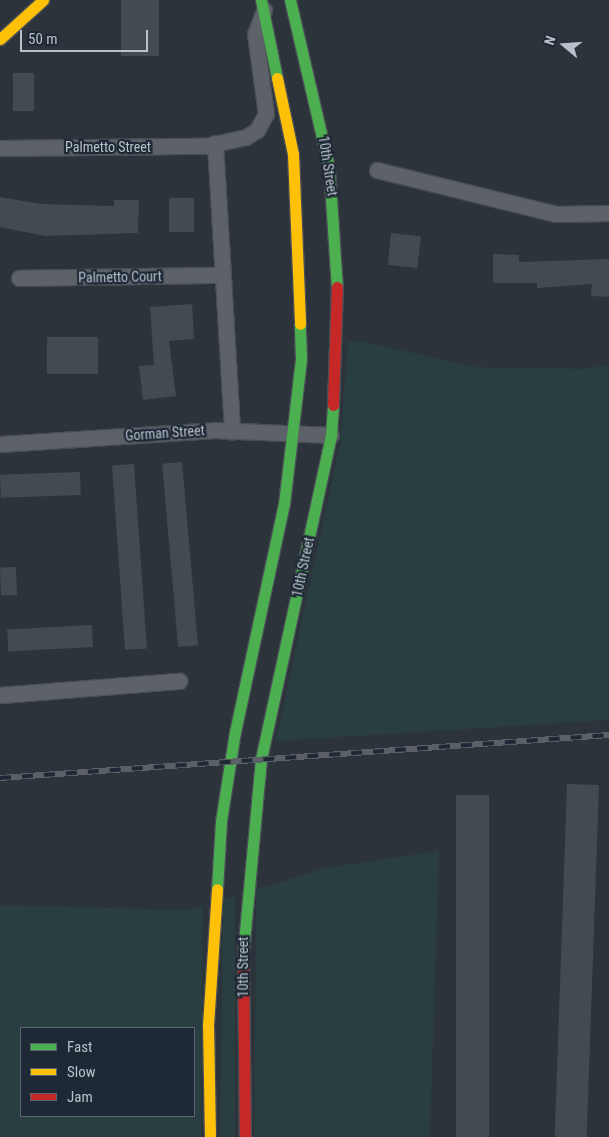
<!DOCTYPE html>
<html>
<head>
<meta charset="utf-8">
<style>
	body { margin:0 }
	#map { position:relative; width:609px; height:1137px; overflow:hidden; background:#2c333b; font-family:"Roboto Condensed",sans-serif }
	div>[style] { position:absolute }
	[style*='--x'] { left:calc(var(--x)*1px); top:calc(var(--y)*1px); width:calc(var(--w)*1px); rotate:calc(var(--a)*1deg) }
	.green>* { inset:0; background:#293e41 }
	.building>* { inset:0; background:#444a51; transform-origin:0 0 }
	.roads { filter:drop-shadow(1px 0 #4a4f55) drop-shadow(-1px 0 #4a4f55) drop-shadow(0 1px #4a4f55) drop-shadow(0 -1px #4a4f55) }
	.street>* { height:15px; margin:-7.5px; padding:0 7.5px; transform-origin:7.5px; border-radius:7.5px; background:#5d6269 }
	.fast>* { height:11px; margin:-5.5px; padding:0 5.5px; transform-origin:5.5px; border-radius:5.5px; background:#4caf50 }
	.slow>* { height:11px; margin:-5.5px; padding:0 5.5px; transform-origin:5.5px; border-radius:5.5px; background:#ffc107 }
	.jam>* { height:11px; margin:-5.5px; padding:0 5.5px; transform-origin:5.5px; border-radius:5.5px; background:#c62828 }
	.rail>* { height:5.5px; margin-top:-2.75px; transform-origin:0; background:repeating-linear-gradient(90deg,#1f2936 0 11px,#5b6066 0 22px); box-sizing:border-box; border-block:1px solid #5b6066 }
	span { translate:-50% -50%; white-space:nowrap; text-align:center; line-height:1.15; -webkit-text-stroke:4.5px #1f2936; paint-order:stroke }
	.street-label { font-size:14px; color:#b7c0cb }
	.legend { position:absolute; left:20px; top:1027px; width:175px; height:90px; box-sizing:border-box; background:#1f2936; border:1px solid #5c6572; margin:0; padding:6px 9px; list-style:none; font-size:15px; color:#b7c0cb }
	.legend li { display:flex; align-items:center; gap:10px; height:25px }
	.legend b { width:25px; border:1px solid #5c6572 }
	.north { position:absolute; left:539px; top:20px; width:50px; height:50px; -webkit-text-stroke:4px #1f2936; paint-order:stroke; rotate:288deg; font-size:14px; font-weight:700; line-height:20px; text-align:center; color:#b7c0cb }
	.north::after { content:''; display:block; margin:auto; width:18px; height:22px; background:#b7c0cb; clip-path:polygon(50% 0,100% 100%,50% 72%,0 100%) }
	.scale { position:absolute; left:20px; top:30px; width:128px; height:22px; box-sizing:border-box; border:2px solid #b7c0cb; border-top:0; padding-left:6px; font-size:15px; line-height:18px; white-space:nowrap; color:#b7c0cb; -webkit-text-stroke:4px #1f2936; paint-order:stroke }
</style>
</head>
<body>
<div id="map">
	<div class="green">
		<div style="clip-path:polygon(361px 341px,474px 367px,586px 369px,609px 364px,609px 720px,276px 741px,340px 444px,348px 342px)"></div>
		<div style="clip-path:polygon(439px 851px,430px 1137px,254px 1137px,256px 890px,325px 868px)"></div>
		<div style="clip-path:polygon(235px 896px,235px 1137px,220px 1137px,223px 899px)"></div>
		<div style="clip-path:polygon(evenodd,0 905px,187px 910px,203px 906px,201px 1137px,0 1137px,0 905px,21px 1028px,194px 1028px,194px 1116px,21px 1116px,21px 1028px)"></div>
	</div>
	<div class="building">
		<div style="left:121px;top:0;width:38px;height:56px"></div>
		<div style="left:13px;top:73px;width:21px;height:38px"></div>
		<div style="clip-path:polygon(0 197px,41px 204px,114px 206px,114px 200px,139px 200px,138px 233px,45px 236px,0 227px)"></div>
		<div style="left:194px;top:198px;width:34px;height:25px;rotate:90deg"></div>
		<div style="left:391px;top:233px;width:30px;height:32px;rotate:6deg"></div>
		<div style="clip-path:polygon(493px 254px,519px 255px,519px 262px,609px 259px,609px 297px,591px 296px,592px 284px,537px 288px,537px 283px,493px 283px)"></div>
		<div style="clip-path:polygon(192px 304px,194px 339px,169px 341px,176px 396px,143px 400px,139px 366px,154px 365px,150px 307px)"></div>
		<div style="left:47px;top:337px;width:51px;height:37px"></div>
		<div style="left:182px;top:462px;width:184px;height:20px;rotate:85deg"></div>
		<div style="left:134px;top:464px;width:185px;height:22px;rotate:86deg"></div>
		<div style="left:80px;top:472px;width:23px;height:80px;rotate:88deg"></div>
		<div style="left:16px;top:567px;width:28px;height:16px;rotate:88deg"></div>
		<div style="left:92px;top:625px;width:22px;height:85px;rotate:87deg"></div>
		<div style="left:567px;top:784px;width:32px;height:353px;rotate:2deg"></div>
		<div style="left:456px;top:795px;width:33px;height:342px"></div>
	</div>
	<div class="roads">
		<div class="street">
			<div style="--x:215;--y:143;--w:289;--a:86.6"></div>
			<div style="--x:0;--y:148;--w:205;--a:-0.6"></div>
			<div style="--x:205;--y:146;--w:42;--a:-12.4"></div>
			<div style="--x:246;--y:137;--w:13;--a:-32"></div>
			<div style="--x:257;--y:130;--w:18;--a:-61"></div>
			<div style="--x:266;--y:114;--w:81;--a:-97.8"></div>
			<div style="--x:255;--y:34;--w:26;--a:-69"></div>
			<div style="--x:377;--y:170;--w:184;--a:13.8"></div>
			<div style="--x:556;--y:214;--w:53;--a:-1.1"></div>
			<div style="--x:19;--y:278;--w:201;--a:-0.9"></div>
			<div style="--x:0;--y:444;--w:215;--a:-3.7"></div>
			<div style="--x:215;--y:430;--w:116;--a:2.5"></div>
			<div style="--x:0;--y:695;--w:180;--a:-4.5"></div>
		</div>
		<div class="fast">
			<div style="--x:261;--y:0;--w:80;--a:78.4"></div>
			<div style="--x:290;--y:0;--w:172;--a:76.9"></div>
			<div style="--x:329;--y:168;--w:119;--a:86.2"></div>
			<div style="--x:217;--y:889;--w:68;--a:-86.6"></div>
			<div style="--x:221;--y:821;--w:90;--a:-81.1"></div>
			<div style="--x:235;--y:732;--w:233;--a:-77.9"></div>
			<div style="--x:284;--y:504;--w:146;--a:-83.3"></div>
			<div style="--x:301;--y:359;--w:35;--a:-92"></div>
			<div style="--x:243;--y:953;--w:195;--a:-84.7"></div>
			<div style="--x:261;--y:759;--w:331;--a:-77.8"></div>
			<div style="--x:331;--y:435;--w:30;--a:-86"></div>
		</div>
		<div class="slow">
			<div style="--x:0;--y:39;--w:58;--a:-42.2"></div>
			<div style="--x:277;--y:78;--w:78;--a:78.1"></div>
			<div style="--x:293;--y:154;--w:170;--a:87.6"></div>
			<div style="--x:210;--y:1137;--w:112;--a:-91"></div>
			<div style="--x:208;--y:1025;--w:136;--a:-86.2"></div>
		</div>
		<div class="jam">
			<div style="--x:333;--y:405;--w:118;--a:-88.1"></div>
			<div style="--x:243;--y:953;--w:184;--a:89.4"></div>
		</div>
	</div>
	<div class="rail">
		<div style="--x:0;--y:778;--w:611;--a:-4.04"></div>
	</div>
	<div class="street-label">
		<span style="left:108px;top:147px">Palmetto Street</span>
		<span style="left:328px;top:166px;rotate:81deg">10th Street</span>
		<span style="left:120px;top:277px;rotate:-1deg">Palmetto Court</span>
		<span style="left:165px;top:433px;rotate:-4deg">Gorman Street</span>
		<span style="left:303px;top:567px;rotate:-78deg">10th Street</span>
		<span style="left:243px;top:967px;rotate:-90deg">10th Street</span>
	</div>
	<ul class="legend">
	<li><b style="height:6px;background:#4caf50"></b>Fast</li>
	<li><b style="height:6px;background:#ffc107"></b>Slow</li>
	<li><b style="height:6px;background:#c62828"></b>Jam</li>
	</ul>
	<div class="north">N</div>
	<div class="scale">50 m</div>
</div>
</body>
</html>
